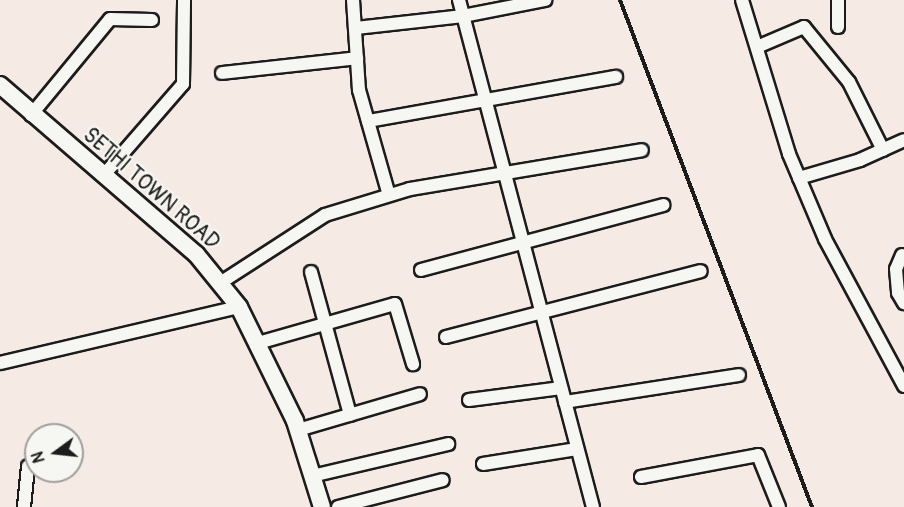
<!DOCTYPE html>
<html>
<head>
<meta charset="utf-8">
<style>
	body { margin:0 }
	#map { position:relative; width:904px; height:507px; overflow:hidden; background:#f6eae5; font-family:Pangolin,sans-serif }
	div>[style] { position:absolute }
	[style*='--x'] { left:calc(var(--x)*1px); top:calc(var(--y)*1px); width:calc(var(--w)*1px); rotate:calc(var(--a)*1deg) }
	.roads { filter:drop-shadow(2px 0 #1c1c1c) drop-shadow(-2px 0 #1c1c1c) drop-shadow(0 2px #1c1c1c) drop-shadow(0 -2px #1c1c1c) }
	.minor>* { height:12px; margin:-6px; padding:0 6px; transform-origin:6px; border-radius:6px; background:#f6f6f2 }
	.tertiary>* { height:16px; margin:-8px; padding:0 8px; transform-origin:8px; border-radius:8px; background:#f6f6f2 }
	.rail>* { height:4px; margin:-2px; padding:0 2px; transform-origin:2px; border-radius:2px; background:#1c1c1c }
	span { translate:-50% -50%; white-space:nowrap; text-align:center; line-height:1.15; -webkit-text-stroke:4.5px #f6f6f2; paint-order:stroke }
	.street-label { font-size:21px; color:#1c1c1c }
	.north { position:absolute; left:24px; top:423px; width:60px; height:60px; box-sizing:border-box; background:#f6f6f2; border:2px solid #9f9f9c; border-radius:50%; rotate:255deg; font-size:16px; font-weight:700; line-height:24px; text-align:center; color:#1c1c1c }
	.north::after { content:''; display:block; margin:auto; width:21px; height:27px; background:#1c1c1c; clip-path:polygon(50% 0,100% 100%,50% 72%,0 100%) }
</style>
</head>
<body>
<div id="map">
	<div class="roads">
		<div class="minor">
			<div style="--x:353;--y:0;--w:90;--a:86.2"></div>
			<div style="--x:359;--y:90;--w:109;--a:74.1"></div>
			<div style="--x:459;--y:0;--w:524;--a:75.2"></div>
			<div style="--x:742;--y:0;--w:161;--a:73"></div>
			<div style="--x:789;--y:154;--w:92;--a:67"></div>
			<div style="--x:825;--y:239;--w:167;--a:61.7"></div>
			<div style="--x:838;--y:0;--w:27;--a:90"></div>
			<div style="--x:356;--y:28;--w:108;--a:-6.4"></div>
			<div style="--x:463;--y:16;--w:84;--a:-11"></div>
			<div style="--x:757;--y:47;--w:51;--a:-23.1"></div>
			<div style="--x:804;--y:27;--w:71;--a:50.7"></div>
			<div style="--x:849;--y:82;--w:76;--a:63.4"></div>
			<div style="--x:222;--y:73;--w:136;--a:-6.3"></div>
			<div style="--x:31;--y:115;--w:124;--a:-50.5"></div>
			<div style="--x:110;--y:19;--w:42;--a:1.4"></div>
			<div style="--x:368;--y:121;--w:252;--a:-10.1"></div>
			<div style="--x:103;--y:176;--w:122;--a:-49"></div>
			<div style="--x:183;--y:84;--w:84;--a:-89.3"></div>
			<div style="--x:799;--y:178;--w:64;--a:-16.4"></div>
			<div style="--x:860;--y:160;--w:48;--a:-24.4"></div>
			<div style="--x:902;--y:255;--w:15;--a:113"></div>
			<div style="--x:896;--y:269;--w:24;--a:85"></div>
			<div style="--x:898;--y:293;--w:12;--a:59"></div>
			<div style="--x:421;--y:270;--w:251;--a:-15"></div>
			<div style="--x:311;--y:272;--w:148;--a:74.7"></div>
			<div style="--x:220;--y:283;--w:125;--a:-32.9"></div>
			<div style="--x:325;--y:215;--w:89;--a:-17"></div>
			<div style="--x:410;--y:189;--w:235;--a:-9.5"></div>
			<div style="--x:446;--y:337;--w:263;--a:-14.5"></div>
			<div style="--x:258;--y:343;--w:142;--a:-15.9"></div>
			<div style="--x:395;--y:304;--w:63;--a:73.3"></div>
			<div style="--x:0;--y:363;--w:245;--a:-13.2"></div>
			<div style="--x:469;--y:400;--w:93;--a:-7.4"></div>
			<div style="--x:565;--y:402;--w:176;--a:-8.8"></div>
			<div style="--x:298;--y:430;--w:127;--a:-16.4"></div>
			<div style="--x:483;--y:464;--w:95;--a:-9.1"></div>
			<div style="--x:312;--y:476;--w:140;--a:-13.2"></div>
			<div style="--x:641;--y:477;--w:119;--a:-10.6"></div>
			<div style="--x:758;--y:455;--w:56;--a:68"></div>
			<div style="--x:24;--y:507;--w:41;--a:-84.4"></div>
			<div style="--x:338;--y:507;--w:108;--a:-14.4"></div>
		</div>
		<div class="tertiary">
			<div style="--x:0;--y:85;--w:259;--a:40.8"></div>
			<div style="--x:196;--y:254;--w:68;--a:50.9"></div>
			<div style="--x:239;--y:307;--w:127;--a:63.8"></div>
			<div style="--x:295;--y:421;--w:90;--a:72.6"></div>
		</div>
	</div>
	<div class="rail">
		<div style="--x:620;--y:0;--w:542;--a:69.26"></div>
	</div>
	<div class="street-label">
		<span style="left:151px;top:189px;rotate:41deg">SETHI TOWN ROAD</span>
	</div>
	<div class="north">N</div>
</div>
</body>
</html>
